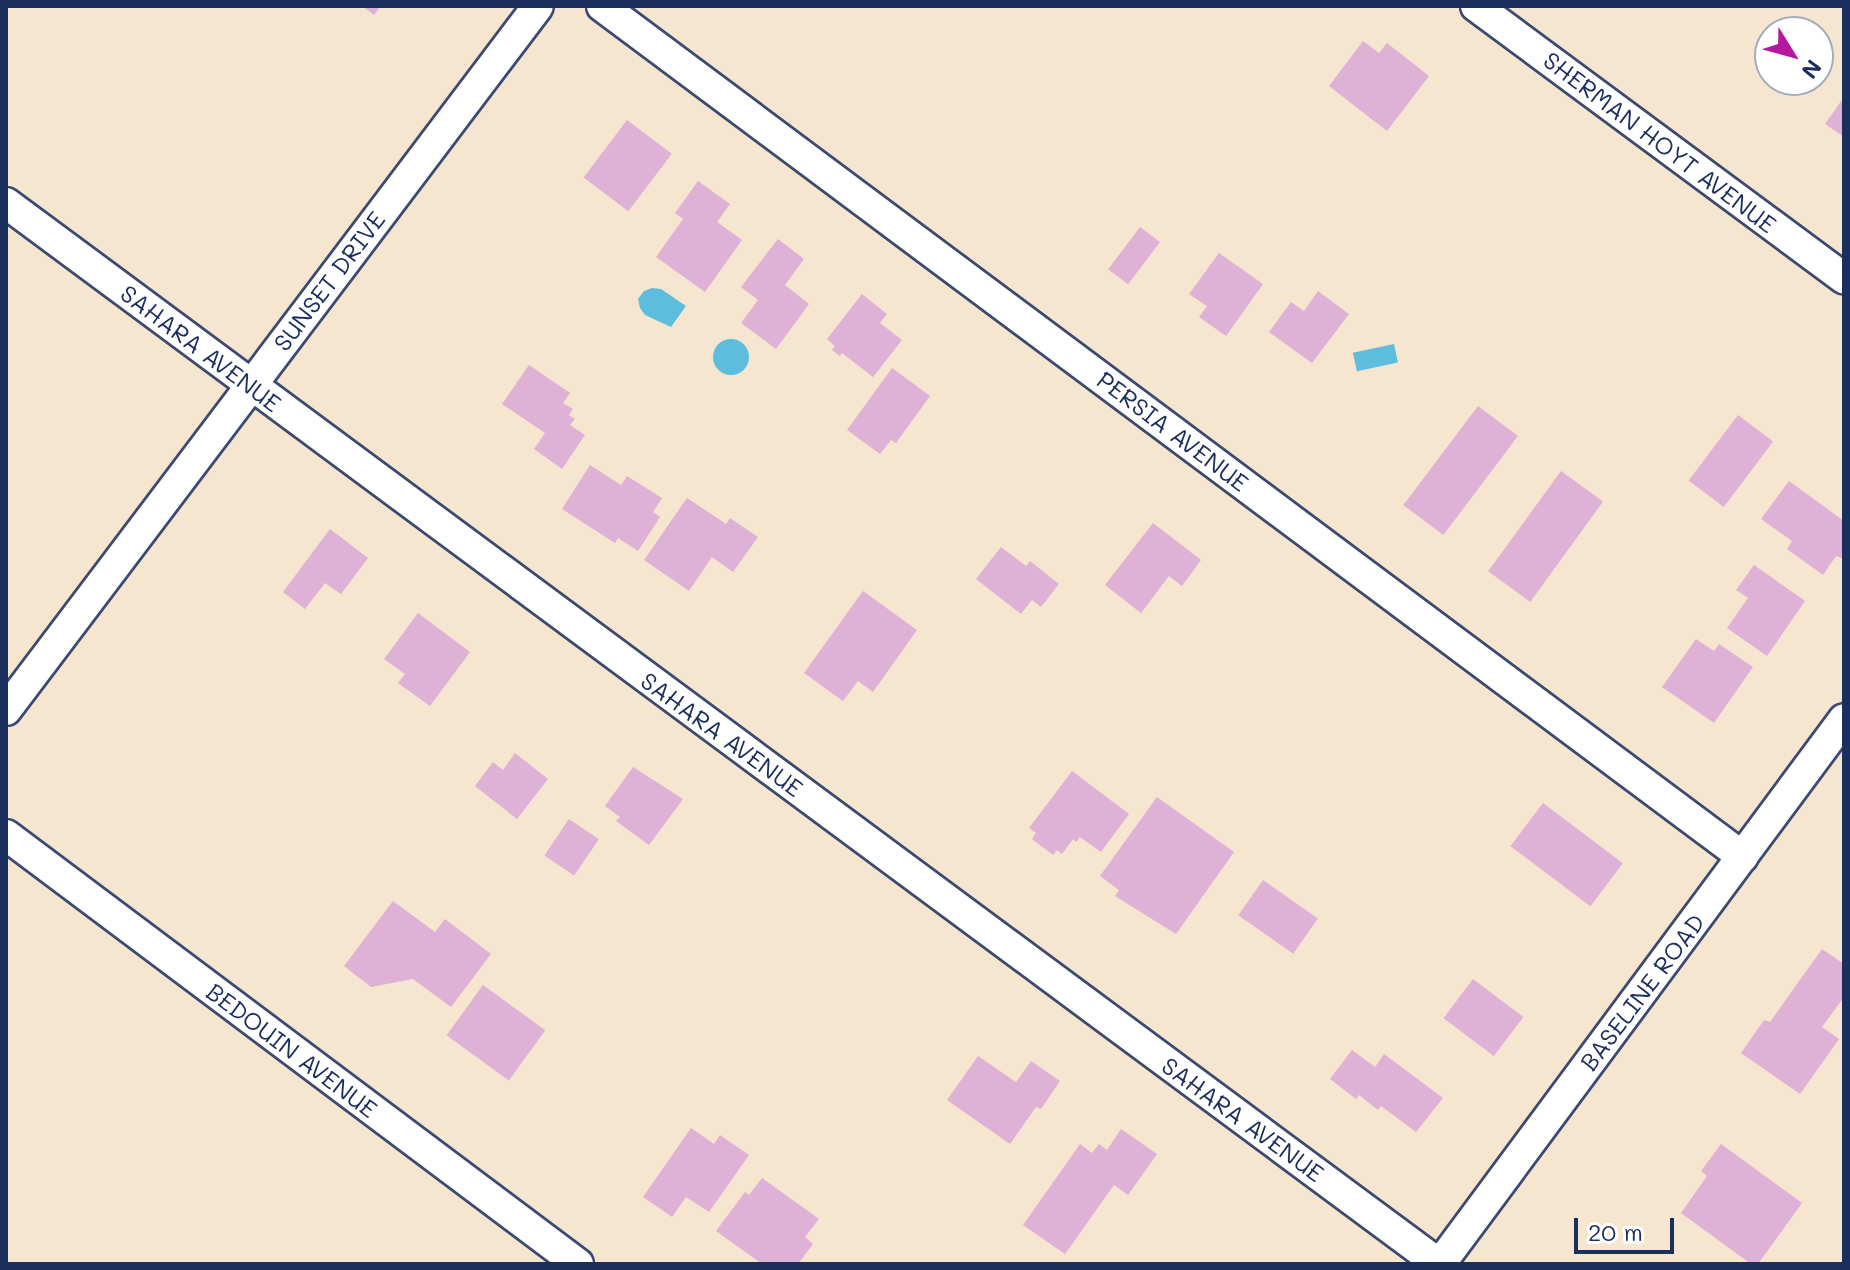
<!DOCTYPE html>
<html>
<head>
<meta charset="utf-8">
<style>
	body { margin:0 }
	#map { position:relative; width:1850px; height:1270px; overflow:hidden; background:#f6e5cf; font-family:Mali,sans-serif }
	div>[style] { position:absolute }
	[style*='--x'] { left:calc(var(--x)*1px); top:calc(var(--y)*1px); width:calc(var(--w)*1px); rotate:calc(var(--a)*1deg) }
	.water>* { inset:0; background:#5ebddc; transform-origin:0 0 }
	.round { border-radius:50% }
	.building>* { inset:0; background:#deb1d6; transform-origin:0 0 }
	.roads { filter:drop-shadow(2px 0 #3c4a6f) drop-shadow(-2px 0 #3c4a6f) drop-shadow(0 2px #3c4a6f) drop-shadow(0 -2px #3c4a6f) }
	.street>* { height:30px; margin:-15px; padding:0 15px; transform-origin:15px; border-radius:15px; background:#fff }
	span { translate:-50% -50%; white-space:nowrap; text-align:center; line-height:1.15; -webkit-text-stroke:6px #fff; paint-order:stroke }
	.street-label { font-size:24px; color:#1b2f5e }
	.frame { position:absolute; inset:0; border:8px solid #1b2f5e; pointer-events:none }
	.north { position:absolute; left:1754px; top:16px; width:80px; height:80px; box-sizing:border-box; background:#fff; border:2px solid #a4acbf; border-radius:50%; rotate:127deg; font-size:22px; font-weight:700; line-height:32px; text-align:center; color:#1b2f5e }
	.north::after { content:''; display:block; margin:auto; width:28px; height:36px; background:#b5179e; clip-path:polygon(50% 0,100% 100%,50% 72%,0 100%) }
	.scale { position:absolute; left:1574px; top:1218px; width:100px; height:36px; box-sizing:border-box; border:4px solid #1b2f5e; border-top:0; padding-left:10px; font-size:24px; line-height:28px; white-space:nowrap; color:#1b2f5e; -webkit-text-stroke:6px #fff; paint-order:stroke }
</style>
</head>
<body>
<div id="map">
	<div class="water">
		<div style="clip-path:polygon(652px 288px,661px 289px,686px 306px,671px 327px,645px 315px,640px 308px,638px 299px,644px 291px)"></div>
		<div class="round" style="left:713px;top:339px;width:36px;height:36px"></div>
		<div style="left:1394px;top:344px;width:19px;height:42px;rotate:78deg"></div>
	</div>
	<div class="building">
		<div style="clip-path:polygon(362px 6px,381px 6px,374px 15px)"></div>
		<div style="clip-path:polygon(1363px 41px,1379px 53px,1387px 43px,1429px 76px,1387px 131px,1329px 86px)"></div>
		<div style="clip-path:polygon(1844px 97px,1844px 137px,1825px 124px)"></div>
		<div style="left:627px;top:120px;width:56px;height:72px;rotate:37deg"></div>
		<div style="clip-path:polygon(698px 181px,730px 204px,717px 222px,742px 240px,705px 292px,656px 257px,683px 219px,675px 213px)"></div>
		<div style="left:1140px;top:227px;width:25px;height:53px;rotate:37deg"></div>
		<div style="clip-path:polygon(778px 239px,804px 259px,785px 285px,809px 304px,776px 349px,741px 323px,758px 300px,741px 287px)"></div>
		<div style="clip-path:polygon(1219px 253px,1263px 284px,1226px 336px,1199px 317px,1207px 306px,1189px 294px)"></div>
		<div style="clip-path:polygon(1318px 291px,1349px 314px,1312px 363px,1269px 332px,1291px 302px,1304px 311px)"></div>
		<div style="clip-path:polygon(862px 294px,887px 314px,880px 323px,902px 340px,873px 377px,842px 353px,840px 356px,832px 350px,835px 346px,827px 339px)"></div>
		<div style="clip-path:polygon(529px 365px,570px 393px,563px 403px,573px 409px,569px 415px,575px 419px,570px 425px,585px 435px,562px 469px,534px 449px,545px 433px,502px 404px)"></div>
		<div style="clip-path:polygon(892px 368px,930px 396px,896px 443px,891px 440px,880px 454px,847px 430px)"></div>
		<div style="left:1478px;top:406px;width:50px;height:124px;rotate:37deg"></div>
		<div style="left:1738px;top:415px;width:44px;height:82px;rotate:37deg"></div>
		<div style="clip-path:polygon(590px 465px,621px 485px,627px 476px,662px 498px,653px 512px,660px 517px,638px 551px,618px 538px,615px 543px,562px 509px)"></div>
		<div style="left:1561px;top:471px;width:52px;height:124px;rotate:36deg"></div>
		<div style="clip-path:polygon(1789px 481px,1844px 521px,1844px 559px,1836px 556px,1823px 575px,1787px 549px,1792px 541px,1761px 519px)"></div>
		<div style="clip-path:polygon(687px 498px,726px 524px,730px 518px,758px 537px,733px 572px,712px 557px,689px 591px,644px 560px)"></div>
		<div style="clip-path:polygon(1153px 523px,1201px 560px,1182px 586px,1169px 576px,1141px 613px,1105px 585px)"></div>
		<div style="clip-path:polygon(330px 529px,368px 558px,341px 594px,325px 583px,305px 609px,283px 592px)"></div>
		<div style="clip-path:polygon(1001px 547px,1026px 566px,1030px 561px,1059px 584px,1041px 607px,1032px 600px,1021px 614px,976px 579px)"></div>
		<div style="clip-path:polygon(1754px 565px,1805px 601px,1767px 656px,1727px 628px,1748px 598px,1736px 590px)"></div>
		<div style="clip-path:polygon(863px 591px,917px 630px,873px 692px,858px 681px,843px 701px,804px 673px)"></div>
		<div style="clip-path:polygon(418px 613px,470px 652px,430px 706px,398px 683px,405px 674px,384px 659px)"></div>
		<div style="clip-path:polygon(1696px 639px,1714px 651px,1719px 644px,1753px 667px,1714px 723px,1662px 687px)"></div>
		<div style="clip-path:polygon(515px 753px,548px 779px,517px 819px,475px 786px,493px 762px,503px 770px)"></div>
		<div style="clip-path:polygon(633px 767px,683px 799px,649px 845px,616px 821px,620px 817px,605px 806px)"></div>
		<div style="clip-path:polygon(1072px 771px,1129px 814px,1101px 852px,1080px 837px,1076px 842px,1073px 839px,1062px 854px,1057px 850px,1053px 855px,1032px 839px,1036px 833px,1029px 828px)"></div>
		<div style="clip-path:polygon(1157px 797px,1234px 852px,1176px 934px,1115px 896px,1119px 890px,1100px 876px)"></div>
		<div style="left:1543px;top:803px;width:100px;height:54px;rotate:37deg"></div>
		<div style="left:569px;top:819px;width:36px;height:44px;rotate:34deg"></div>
		<div style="left:1263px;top:880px;width:67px;height:43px;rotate:35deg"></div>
		<div style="clip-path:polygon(393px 901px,435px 932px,445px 919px,491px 954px,451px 1007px,413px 979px,371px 987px,344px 966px)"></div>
		<div style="clip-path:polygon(1822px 949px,1844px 964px,1844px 997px,1822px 1027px,1839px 1039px,1800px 1094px,1741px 1053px,1764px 1020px,1770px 1022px)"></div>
		<div style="left:1473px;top:979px;width:63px;height:49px;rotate:37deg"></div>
		<div style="left:483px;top:985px;width:77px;height:62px;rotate:36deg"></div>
		<div style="clip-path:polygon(1352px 1050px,1375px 1067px,1384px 1054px,1443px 1098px,1416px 1132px,1381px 1106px,1378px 1110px,1359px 1095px,1356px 1099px,1330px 1079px)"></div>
		<div style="clip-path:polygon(978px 1056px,1016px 1082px,1031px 1061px,1060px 1081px,1041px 1109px,1036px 1107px,1010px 1144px,947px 1100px)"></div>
		<div style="clip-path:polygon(691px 1128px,714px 1144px,720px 1135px,749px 1155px,709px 1212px,686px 1197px,672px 1217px,643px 1197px)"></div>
		<div style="clip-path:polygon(1121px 1129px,1157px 1154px,1128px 1195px,1114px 1185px,1065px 1254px,1023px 1225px,1080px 1144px,1092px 1153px,1099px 1144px,1107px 1150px)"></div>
		<div style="clip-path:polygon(1721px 1144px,1802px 1203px,1758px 1264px,1751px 1264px,1681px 1213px,1707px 1176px,1701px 1171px)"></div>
		<div style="clip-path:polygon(762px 1178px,819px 1219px,805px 1237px,813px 1244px,798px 1264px,762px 1264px,716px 1231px,745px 1192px,749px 1195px)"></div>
	</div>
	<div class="roads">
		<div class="street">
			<div style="--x:602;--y:6;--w:1423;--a:36.72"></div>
			<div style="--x:1476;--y:6;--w:458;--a:36.5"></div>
			<div style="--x:6;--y:203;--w:1783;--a:36.52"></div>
			<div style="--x:6;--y:710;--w:882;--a:-52.92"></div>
			<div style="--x:6;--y:835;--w:715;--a:36.87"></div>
			<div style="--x:1440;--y:1264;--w:678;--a:-53.45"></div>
		</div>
	</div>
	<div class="street-label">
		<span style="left:1660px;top:142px;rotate:37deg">SHERMAN HOYT AVENUE</span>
		<span style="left:329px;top:281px;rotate:-53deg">SUNSET DRIVE</span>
		<span style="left:201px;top:348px;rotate:37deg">SAHARA AVENUE</span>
		<span style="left:1173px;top:431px;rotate:37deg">PERSIA AVENUE</span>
		<span style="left:722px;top:734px;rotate:36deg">SAHARA AVENUE</span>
		<span style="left:1642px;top:992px;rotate:-53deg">BASELINE ROAD</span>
		<span style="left:292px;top:1050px;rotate:37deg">BEDOUIN AVENUE</span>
		<span style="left:1243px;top:1119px;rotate:36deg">SAHARA AVENUE</span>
	</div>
	<div class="frame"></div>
	<div class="north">N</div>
	<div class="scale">20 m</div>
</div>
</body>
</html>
